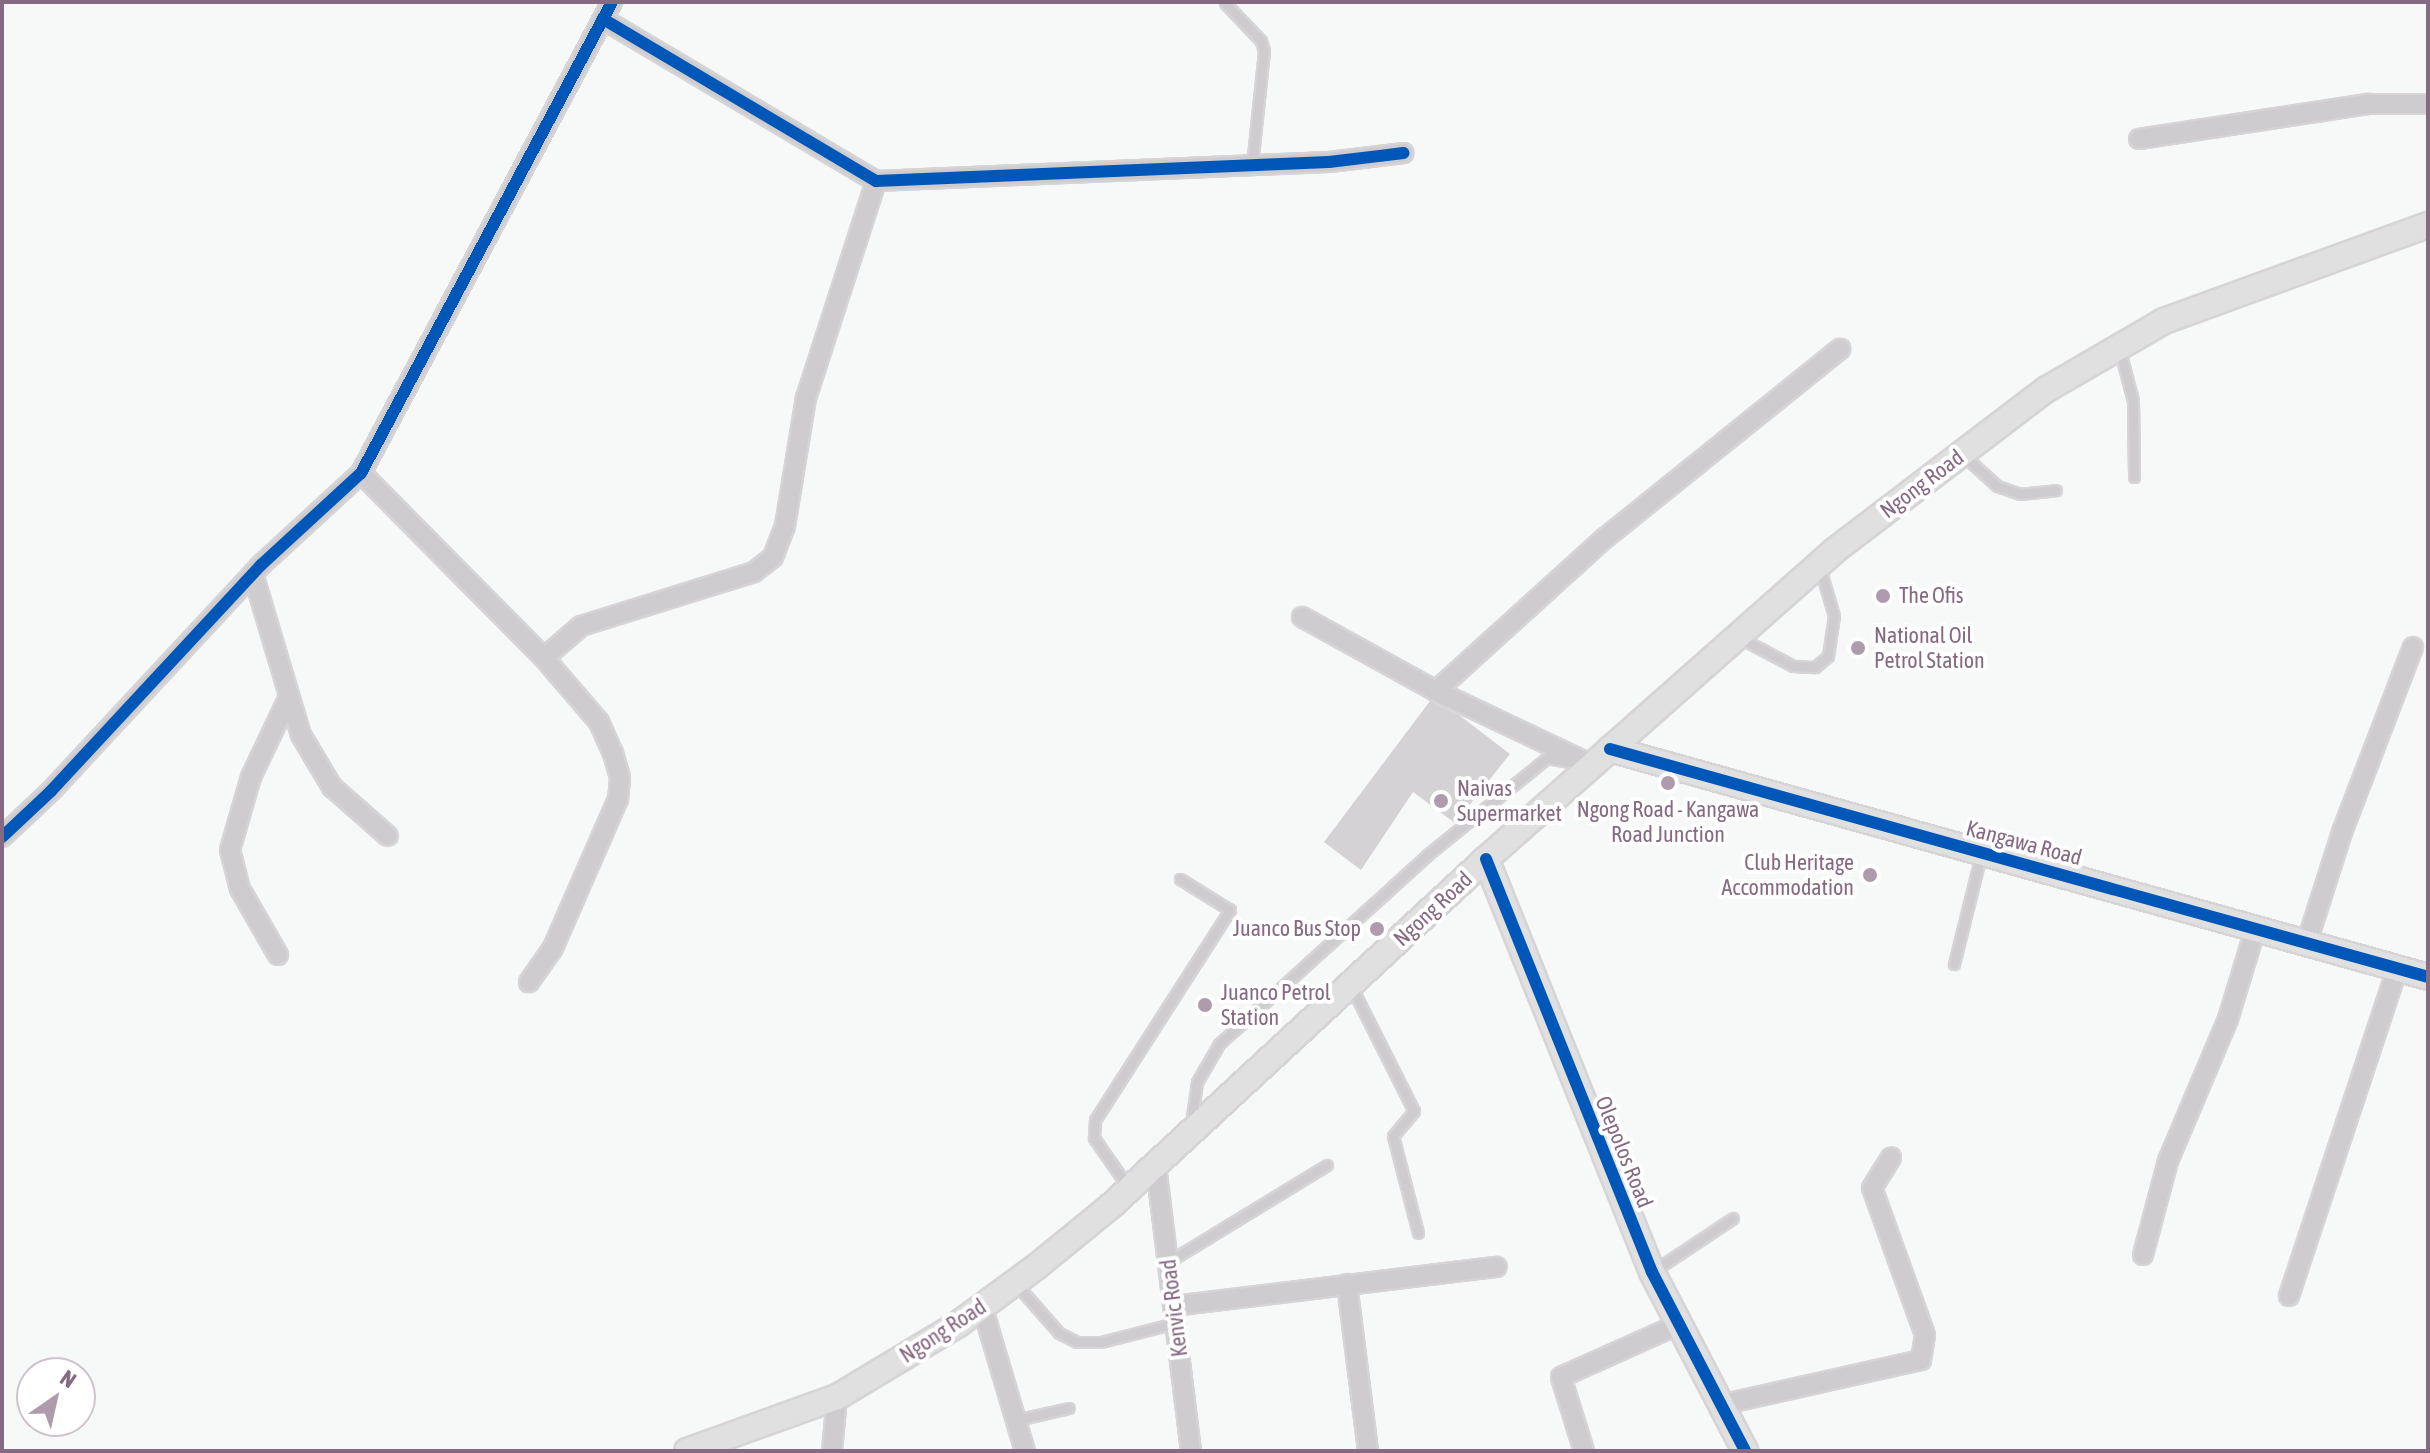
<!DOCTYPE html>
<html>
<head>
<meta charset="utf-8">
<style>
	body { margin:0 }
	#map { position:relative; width:2430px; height:1453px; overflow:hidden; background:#f7f8f8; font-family:"Asap Condensed",sans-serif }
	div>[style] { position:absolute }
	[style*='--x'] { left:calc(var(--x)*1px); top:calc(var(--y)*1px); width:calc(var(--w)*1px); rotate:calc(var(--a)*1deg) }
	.building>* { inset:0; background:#d4d2d4 }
	.roads { filter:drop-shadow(2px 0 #d6d4d6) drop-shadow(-2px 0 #d6d4d6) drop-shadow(0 2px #d6d4d6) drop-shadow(0 -2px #d6d4d6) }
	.lane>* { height:9px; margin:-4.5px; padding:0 4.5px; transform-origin:4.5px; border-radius:4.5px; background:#ceccce }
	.street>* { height:18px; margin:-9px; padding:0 9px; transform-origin:9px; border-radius:9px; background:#ceccce }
	.secondary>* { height:24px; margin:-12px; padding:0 12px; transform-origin:12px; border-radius:12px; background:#e1e0e1 }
	.cycleway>* { height:12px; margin:-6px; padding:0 6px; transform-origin:6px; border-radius:6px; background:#0057b8 }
	.dots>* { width:22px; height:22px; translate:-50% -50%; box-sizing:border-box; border:4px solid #fff; border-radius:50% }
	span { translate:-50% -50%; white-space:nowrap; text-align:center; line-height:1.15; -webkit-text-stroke:8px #fff; paint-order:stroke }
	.street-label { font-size:22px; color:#866982 }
	.poi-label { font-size:22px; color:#866982 }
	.left { translate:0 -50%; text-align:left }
	.right { translate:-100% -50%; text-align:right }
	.frame { position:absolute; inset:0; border:4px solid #866982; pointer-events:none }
	.north { position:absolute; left:16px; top:1357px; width:80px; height:80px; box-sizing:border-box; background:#fff; border:2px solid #cfc3cd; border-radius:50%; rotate:34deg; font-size:22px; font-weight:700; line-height:32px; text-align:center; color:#866982 }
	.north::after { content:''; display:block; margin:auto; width:28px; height:36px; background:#ae9bab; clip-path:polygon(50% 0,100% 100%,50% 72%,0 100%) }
</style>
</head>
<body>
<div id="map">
	<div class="building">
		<div style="clip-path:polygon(1430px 701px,1459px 715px,1510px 754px,1455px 823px,1413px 792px,1361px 870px,1324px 842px)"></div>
	</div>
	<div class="roads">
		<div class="lane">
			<div style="--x:1225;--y:3;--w:52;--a:46.5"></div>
			<div style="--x:1261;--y:41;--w:10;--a:73"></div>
			<div style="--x:1264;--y:51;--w:116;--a:96"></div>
			<div style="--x:2120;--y:351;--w:52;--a:75.4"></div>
			<div style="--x:2133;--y:401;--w:76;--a:89.2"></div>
			<div style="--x:1962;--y:454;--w:47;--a:42.4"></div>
			<div style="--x:1997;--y:486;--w:24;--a:19"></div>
			<div style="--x:2020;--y:494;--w:36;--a:-6"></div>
			<div style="--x:1740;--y:638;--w:60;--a:27.8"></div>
			<div style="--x:1793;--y:666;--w:22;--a:3"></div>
			<div style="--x:1815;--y:667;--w:17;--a:-40"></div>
			<div style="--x:1828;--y:656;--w:40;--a:-81.5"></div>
			<div style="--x:1834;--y:616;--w:50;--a:-106.3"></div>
			<div style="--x:1954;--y:964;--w:112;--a:-76.1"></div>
			<div style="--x:1351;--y:986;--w:140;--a:63.3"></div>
			<div style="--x:1414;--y:1111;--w:33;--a:130"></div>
			<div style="--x:1393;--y:1136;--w:100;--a:75.5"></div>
			<div style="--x:1191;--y:1124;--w:42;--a:-81.9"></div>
			<div style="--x:1197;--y:1082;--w:44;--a:-59.9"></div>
			<div style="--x:1219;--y:1044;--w:280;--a:-42.2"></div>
			<div style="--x:1426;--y:856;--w:156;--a:-39"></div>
			<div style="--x:1547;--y:758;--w:23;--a:10"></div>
			<div style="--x:1128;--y:1187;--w:60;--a:-124.8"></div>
			<div style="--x:1094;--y:1138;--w:18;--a:-87"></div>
			<div style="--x:1095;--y:1120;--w:250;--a:-57.3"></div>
			<div style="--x:1230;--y:910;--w:59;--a:-148.2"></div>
			<div style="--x:1168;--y:1262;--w:186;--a:-31.4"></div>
			<div style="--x:1652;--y:1272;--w:97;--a:-33.7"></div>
			<div style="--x:1017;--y:1285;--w:64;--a:48.8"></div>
			<div style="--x:1059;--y:1333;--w:20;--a:27"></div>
			<div style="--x:1077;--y:1342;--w:24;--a:0"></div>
			<div style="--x:1101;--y:1342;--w:76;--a:-14.4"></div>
			<div style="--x:1016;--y:1420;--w:54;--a:-12.8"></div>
		</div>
		<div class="street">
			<div style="--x:603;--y:19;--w:317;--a:30.7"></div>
			<div style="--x:876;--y:181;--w:453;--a:-2.4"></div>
			<div style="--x:1329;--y:162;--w:75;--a:-6.9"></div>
			<div style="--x:2139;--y:139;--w:233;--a:-8.7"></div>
			<div style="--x:2369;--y:104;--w:59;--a:0"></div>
			<div style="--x:361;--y:473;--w:260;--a:45.3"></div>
			<div style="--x:544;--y:658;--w:84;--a:49.3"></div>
			<div style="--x:599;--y:722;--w:34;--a:66"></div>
			<div style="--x:613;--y:753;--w:26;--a:74"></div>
			<div style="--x:620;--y:778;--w:21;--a:95"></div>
			<div style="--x:618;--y:799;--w:163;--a:113.6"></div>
			<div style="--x:553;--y:948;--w:42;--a:125.2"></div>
			<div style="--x:253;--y:574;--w:168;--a:73.4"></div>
			<div style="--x:301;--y:735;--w:61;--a:59.2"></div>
			<div style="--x:332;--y:787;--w:74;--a:41.2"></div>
			<div style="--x:1302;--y:617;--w:153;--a:28.9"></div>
			<div style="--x:1436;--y:691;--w:173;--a:25.4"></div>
			<div style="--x:544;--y:658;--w:49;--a:-40.9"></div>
			<div style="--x:581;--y:626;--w:181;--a:-17.3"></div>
			<div style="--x:754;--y:572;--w:24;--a:-38"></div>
			<div style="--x:773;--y:557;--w:33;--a:-69"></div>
			<div style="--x:785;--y:526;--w:130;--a:-80.7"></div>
			<div style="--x:806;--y:398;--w:228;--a:-72.1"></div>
			<div style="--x:1436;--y:691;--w:228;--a:-42.2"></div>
			<div style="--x:1605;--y:538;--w:302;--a:-38.8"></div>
			<div style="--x:2;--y:837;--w:67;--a:-43.2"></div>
			<div style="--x:51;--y:791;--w:309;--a:-47.1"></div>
			<div style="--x:261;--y:565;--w:136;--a:-42.6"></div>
			<div style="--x:361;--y:473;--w:534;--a:-61.95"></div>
			<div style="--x:2307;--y:942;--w:115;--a:-72.3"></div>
			<div style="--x:2342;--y:832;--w:198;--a:-69"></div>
			<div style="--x:278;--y:955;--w:76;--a:-119.9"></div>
			<div style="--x:240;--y:889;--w:40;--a:-104.4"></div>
			<div style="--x:230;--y:850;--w:76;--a:-74"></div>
			<div style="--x:251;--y:777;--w:89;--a:-64.6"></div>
			<div style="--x:1156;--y:1166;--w:287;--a:83"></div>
			<div style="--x:2143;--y:1255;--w:97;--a:-75.1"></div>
			<div style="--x:2168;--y:1161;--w:154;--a:-67.1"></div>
			<div style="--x:2228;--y:1019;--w:96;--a:-73.1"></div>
			<div style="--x:1347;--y:1284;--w:168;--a:82.8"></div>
			<div style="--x:2289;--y:1296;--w:344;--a:-71.7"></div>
			<div style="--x:982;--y:1306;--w:151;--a:73.5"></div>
			<div style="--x:1173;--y:1306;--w:326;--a:-6.9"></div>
			<div style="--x:1720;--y:1405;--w:206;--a:-12.6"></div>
			<div style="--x:1921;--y:1360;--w:25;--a:-81"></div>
			<div style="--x:1925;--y:1335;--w:156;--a:-109.8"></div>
			<div style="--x:1872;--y:1188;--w:36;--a:-58"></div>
			<div style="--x:832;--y:1451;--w:54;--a:-84.7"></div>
			<div style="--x:1584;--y:1451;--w:77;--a:-107.3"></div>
			<div style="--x:1561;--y:1377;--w:127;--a:-24.1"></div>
		</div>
		<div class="secondary">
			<div style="--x:1610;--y:749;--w:849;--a:15.57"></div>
			<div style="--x:1486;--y:859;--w:445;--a:68.1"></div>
			<div style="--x:1652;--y:1272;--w:202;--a:62.5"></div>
			<div style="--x:687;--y:1451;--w:159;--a:-19.8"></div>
			<div style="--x:837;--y:1397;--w:140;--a:-31"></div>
			<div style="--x:957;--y:1325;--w:98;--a:-36.3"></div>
			<div style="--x:1036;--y:1267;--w:98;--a:-39.2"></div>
			<div style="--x:1112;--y:1205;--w:510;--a:-42.77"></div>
			<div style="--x:1486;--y:859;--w:465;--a:-41.5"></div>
			<div style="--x:1834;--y:551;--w:268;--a:-37.3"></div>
			<div style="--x:2047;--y:389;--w:135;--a:-30.2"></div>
			<div style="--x:2164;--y:321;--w:281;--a:-20"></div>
		</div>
	</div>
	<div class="cycleway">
		<div style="--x:603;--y:19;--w:317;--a:30.7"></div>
		<div style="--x:876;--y:181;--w:453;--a:-2.4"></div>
		<div style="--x:1329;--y:162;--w:75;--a:-6.9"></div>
		<div style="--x:1610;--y:749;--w:849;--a:15.57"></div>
		<div style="--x:2;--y:837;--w:67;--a:-43.2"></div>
		<div style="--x:51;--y:791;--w:309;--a:-47.1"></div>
		<div style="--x:261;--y:565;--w:136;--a:-42.6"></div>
		<div style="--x:361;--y:473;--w:534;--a:-61.95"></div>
		<div style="--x:1486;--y:859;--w:445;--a:68.1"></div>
		<div style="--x:1652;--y:1272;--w:202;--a:62.5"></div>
	</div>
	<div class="dots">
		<div style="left:1883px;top:596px;background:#ae9bab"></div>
		<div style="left:1858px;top:648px;background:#ae9bab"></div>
		<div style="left:1668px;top:783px;background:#ae9bab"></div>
		<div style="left:1441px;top:801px;background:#ae9bab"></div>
		<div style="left:1870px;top:875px;background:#ae9bab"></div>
		<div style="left:1377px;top:929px;background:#ae9bab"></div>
		<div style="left:1205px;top:1005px;background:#ae9bab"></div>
	</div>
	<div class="street-label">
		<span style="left:1922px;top:484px;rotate:-37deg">Ngong Road</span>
		<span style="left:2024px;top:843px;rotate:15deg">Kangawa Road</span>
		<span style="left:1433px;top:909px;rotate:-43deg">Ngong Road</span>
		<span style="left:1624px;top:1152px;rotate:68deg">Olepolos Road</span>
		<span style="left:1174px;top:1308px;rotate:-97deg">Kenvic Road</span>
		<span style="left:943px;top:1331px;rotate:-33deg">Ngong Road</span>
	</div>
	<div class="poi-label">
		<span class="left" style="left:1899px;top:596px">The Ofis</span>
		<span class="left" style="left:1874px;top:648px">National Oil<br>Petrol Station</span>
		<span class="left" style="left:1457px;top:801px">Naivas<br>Supermarket</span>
		<span style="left:1668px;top:822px">Ngong Road - Kangawa<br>Road Junction</span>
		<span class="right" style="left:1854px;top:875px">Club Heritage<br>Accommodation</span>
		<span class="right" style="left:1361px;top:929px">Juanco Bus Stop</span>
		<span class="left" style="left:1221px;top:1005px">Juanco Petrol<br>Station</span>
	</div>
	<div class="frame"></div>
	<div class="north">N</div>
</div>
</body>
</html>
